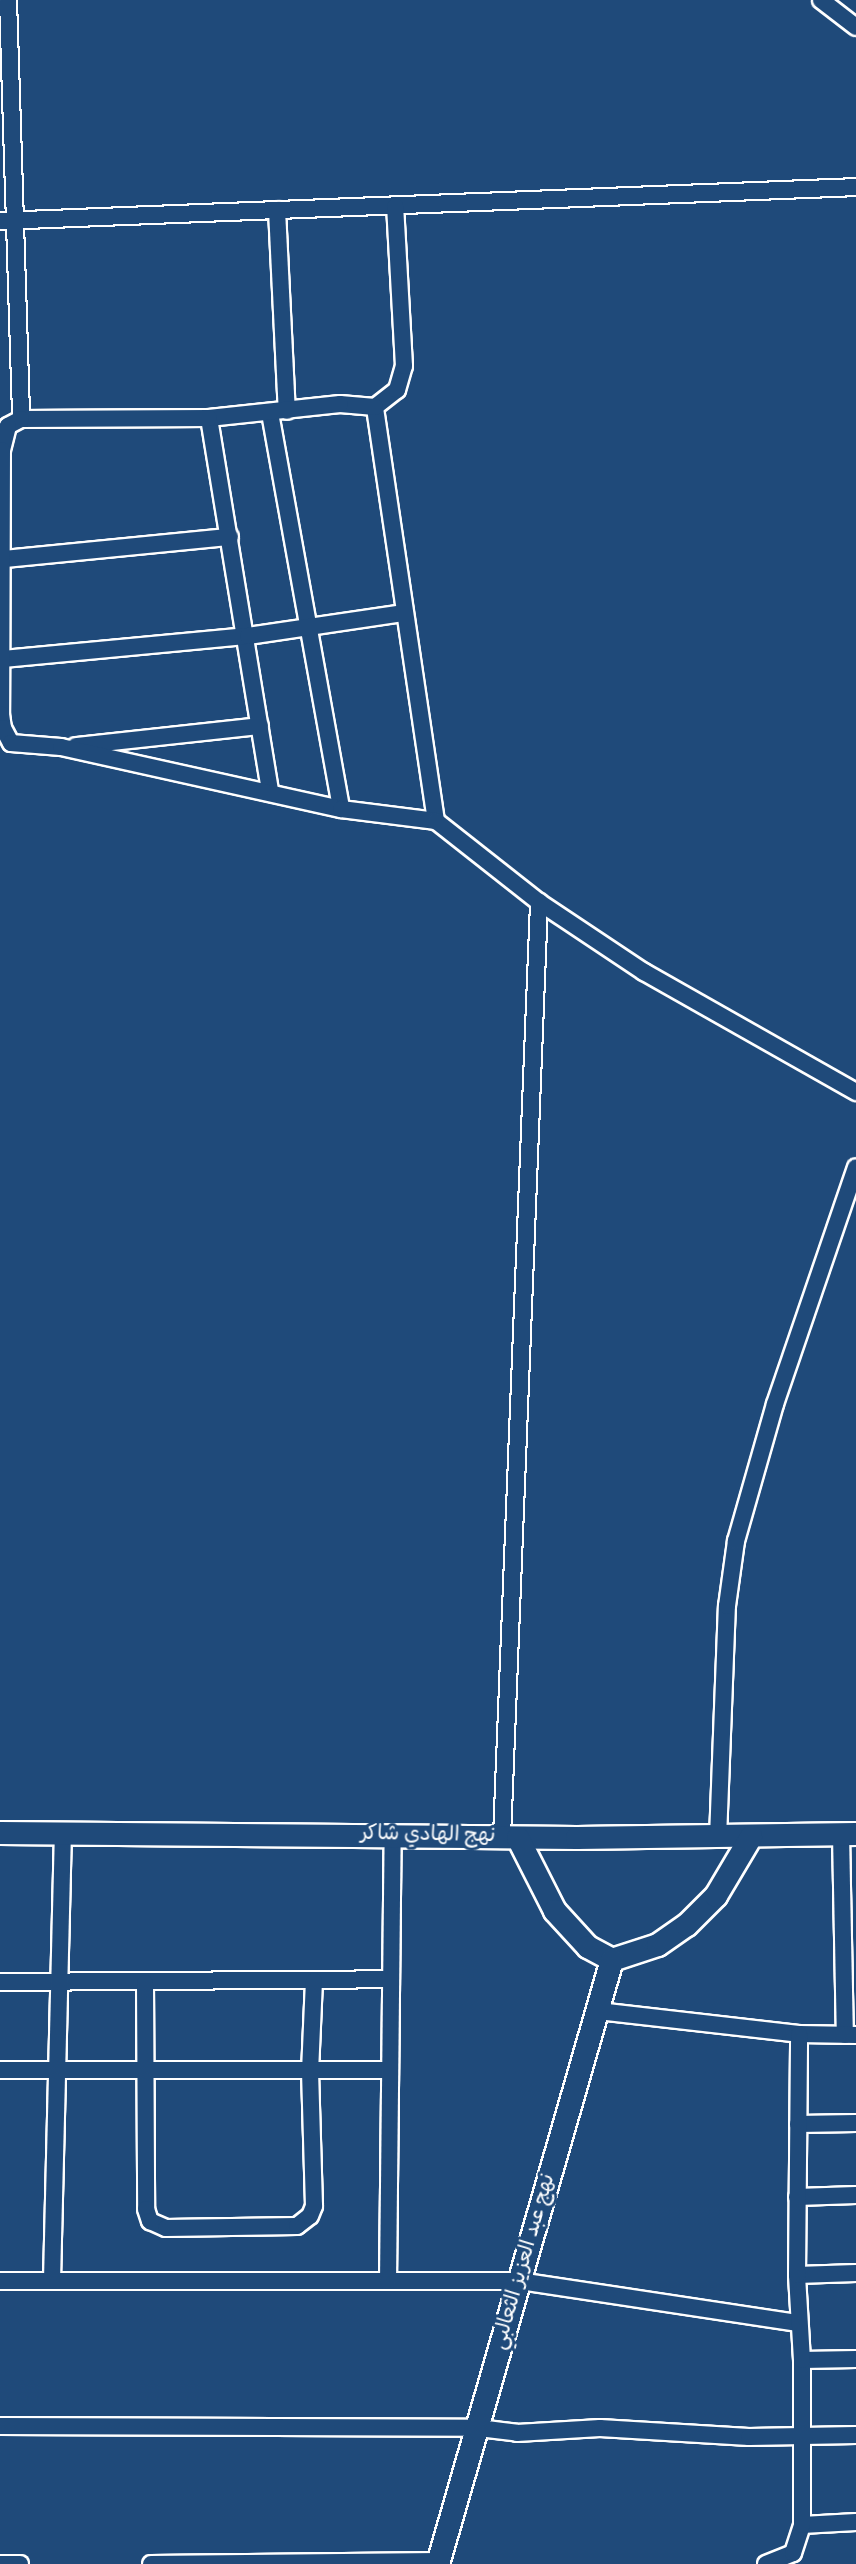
<!DOCTYPE html>
<html>
<head>
<meta charset="utf-8">
<style>
	body { margin:0 }
	#map { position:relative; width:856px; height:2564px; overflow:hidden; background:#1f4a7a; font-family:Dekko,"Playpen Sans Arabic",sans-serif }
	div>[style] { position:absolute }
	[style*='--x'] { left:calc(var(--x)*1px); top:calc(var(--y)*1px); width:calc(var(--w)*1px); rotate:calc(var(--a)*1deg) }
	.roads { filter:drop-shadow(2px 0 #fff) drop-shadow(-2px 0 #fff) drop-shadow(0 2px #fff) drop-shadow(0 -2px #fff) }
	.street>* { height:16px; margin:-8px; padding:0 8px; transform-origin:8px; border-radius:8px; background:#1f4a7a }
	.secondary>* { height:22px; margin:-11px; padding:0 11px; transform-origin:11px; border-radius:11px; background:#1f4a7a }
	span { translate:-50% -50%; white-space:nowrap; text-align:center; line-height:1.15; -webkit-text-stroke:6px #1f4a7a; paint-order:stroke }
	.street-label { font-size:21px; color:#fff }
</style>
</head>
<body>
<div id="map">
	<div class="roads">
		<div class="street">
			<div style="--x:8;--y:0;--w:419;--a:88.2"></div>
			<div style="--x:821;--y:0;--w:44;--a:37.6"></div>
			<div style="--x:277;--y:210;--w:201;--a:87.2"></div>
			<div style="--x:0;--y:221;--w:857;--a:-2.27"></div>
			<div style="--x:375;--y:407;--w:28;--a:-38"></div>
			<div style="--x:397;--y:390;--w:25;--a:-74"></div>
			<div style="--x:404;--y:366;--w:160;--a:-93.2"></div>
			<div style="--x:270;--y:413;--w:402;--a:79.8"></div>
			<div style="--x:209;--y:418;--w:379;--a:80.7"></div>
			<div style="--x:4;--y:559;--w:227;--a:-5.6"></div>
			<div style="--x:3;--y:659;--w:246;--a:-5.4"></div>
			<div style="--x:248;--y:636;--w:158;--a:-8.4"></div>
			<div style="--x:76;--y:746;--w:185;--a:-6.2"></div>
			<div style="--x:436;--y:821;--w:418;--a:-98.4"></div>
			<div style="--x:375;--y:407;--w:35;--a:-175"></div>
			<div style="--x:340;--y:404;--w:132;--a:173.9"></div>
			<div style="--x:209;--y:418;--w:188;--a:179.7"></div>
			<div style="--x:21;--y:419;--w:15;--a:152"></div>
			<div style="--x:8;--y:426;--w:25;--a:104"></div>
			<div style="--x:2;--y:450;--w:264;--a:90.2"></div>
			<div style="--x:1;--y:714;--w:14;--a:82"></div>
			<div style="--x:3;--y:728;--w:17;--a:62"></div>
			<div style="--x:11;--y:743;--w:50;--a:4.6"></div>
			<div style="--x:61;--y:747;--w:287;--a:12.5"></div>
			<div style="--x:341;--y:809;--w:96;--a:7.2"></div>
			<div style="--x:436;--y:821;--w:131;--a:38.2"></div>
			<div style="--x:539;--y:902;--w:126;--a:33.7"></div>
			<div style="--x:644;--y:972;--w:244;--a:29.5"></div>
			<div style="--x:841;--y:1834;--w:201;--a:88.9"></div>
			<div style="--x:502;--y:1837;--w:936;--a:-87.73"></div>
			<div style="--x:718;--y:1838;--w:232;--a:-87.8"></div>
			<div style="--x:727;--y:1606;--w:66;--a:-82.1"></div>
			<div style="--x:736;--y:1541;--w:142;--a:-74.1"></div>
			<div style="--x:775;--y:1404;--w:250;--a:-71.1"></div>
			<div style="--x:0;--y:1982;--w:391;--a:-0.4"></div>
			<div style="--x:145;--y:1983;--w:226;--a:89.7"></div>
			<div style="--x:146;--y:2209;--w:13;--a:72"></div>
			<div style="--x:150;--y:2221;--w:17;--a:24"></div>
			<div style="--x:166;--y:2228;--w:131;--a:-0.9"></div>
			<div style="--x:297;--y:2226;--w:16;--a:-38"></div>
			<div style="--x:310;--y:2216;--w:11;--a:-68"></div>
			<div style="--x:314;--y:2206;--w:134;--a:-91.7"></div>
			<div style="--x:310;--y:2072;--w:91;--a:-87.5"></div>
			<div style="--x:598;--y:2011;--w:202;--a:6.5"></div>
			<div style="--x:799;--y:2034;--w:57;--a:1"></div>
			<div style="--x:0;--y:2070;--w:390;--a:0"></div>
			<div style="--x:798;--y:2124;--w:58;--a:-1"></div>
			<div style="--x:797;--y:2197;--w:59;--a:-1.9"></div>
			<div style="--x:797;--y:2275;--w:59;--a:-1.9"></div>
			<div style="--x:52;--y:2280;--w:447;--a:-88.6"></div>
			<div style="--x:0;--y:2281;--w:520;--a:0"></div>
			<div style="--x:520;--y:2281;--w:282;--a:8.6"></div>
			<div style="--x:388;--y:2281;--w:445;--a:-89.4"></div>
			<div style="--x:802;--y:2360;--w:54;--a:-1.1"></div>
			<div style="--x:0;--y:2426;--w:479;--a:0.2"></div>
			<div style="--x:479;--y:2428;--w:38;--a:7"></div>
			<div style="--x:517;--y:2433;--w:83;--a:-3.4"></div>
			<div style="--x:600;--y:2428;--w:149;--a:3.5"></div>
			<div style="--x:749;--y:2437;--w:107;--a:-1.1"></div>
			<div style="--x:802;--y:2525;--w:54;--a:-3.2"></div>
			<div style="--x:0;--y:2564;--w:20;--a:0"></div>
			<div style="--x:151;--y:2564;--w:288;--a:-0.6"></div>
			<div style="--x:766;--y:2564;--w:29;--a:-22"></div>
			<div style="--x:793;--y:2553;--w:29;--a:-72"></div>
			<div style="--x:802;--y:2525;--w:165;--a:-90"></div>
			<div style="--x:802;--y:2360;--w:85;--a:-93.4"></div>
			<div style="--x:797;--y:2275;--w:241;--a:-89.5"></div>
		</div>
		<div class="secondary">
			<div style="--x:0;--y:1833;--w:577;--a:0.5"></div>
			<div style="--x:577;--y:1838;--w:279;--a:-0.8"></div>
			<div style="--x:518;--y:1838;--w:82;--a:63.1"></div>
			<div style="--x:555;--y:1911;--w:49;--a:47.5"></div>
			<div style="--x:588;--y:1947;--w:27;--a:28"></div>
			<div style="--x:612;--y:1960;--w:48;--a:-18.1"></div>
			<div style="--x:658;--y:1945;--w:35;--a:-35"></div>
			<div style="--x:687;--y:1925;--w:41;--a:-45"></div>
			<div style="--x:716;--y:1896;--w:69;--a:-59.3"></div>
			<div style="--x:438;--y:2564;--w:629;--a:-73.93"></div>
		</div>
	</div>
	<div class="street-label">
		<span style="left:428px;top:1836px;rotate:1deg">نهج الهادي شاكر</span>
		<span style="left:525px;top:2262px;rotate:-74deg">نهج عبد العزيز الثعالبي</span>
	</div>
</div>
</body>
</html>
